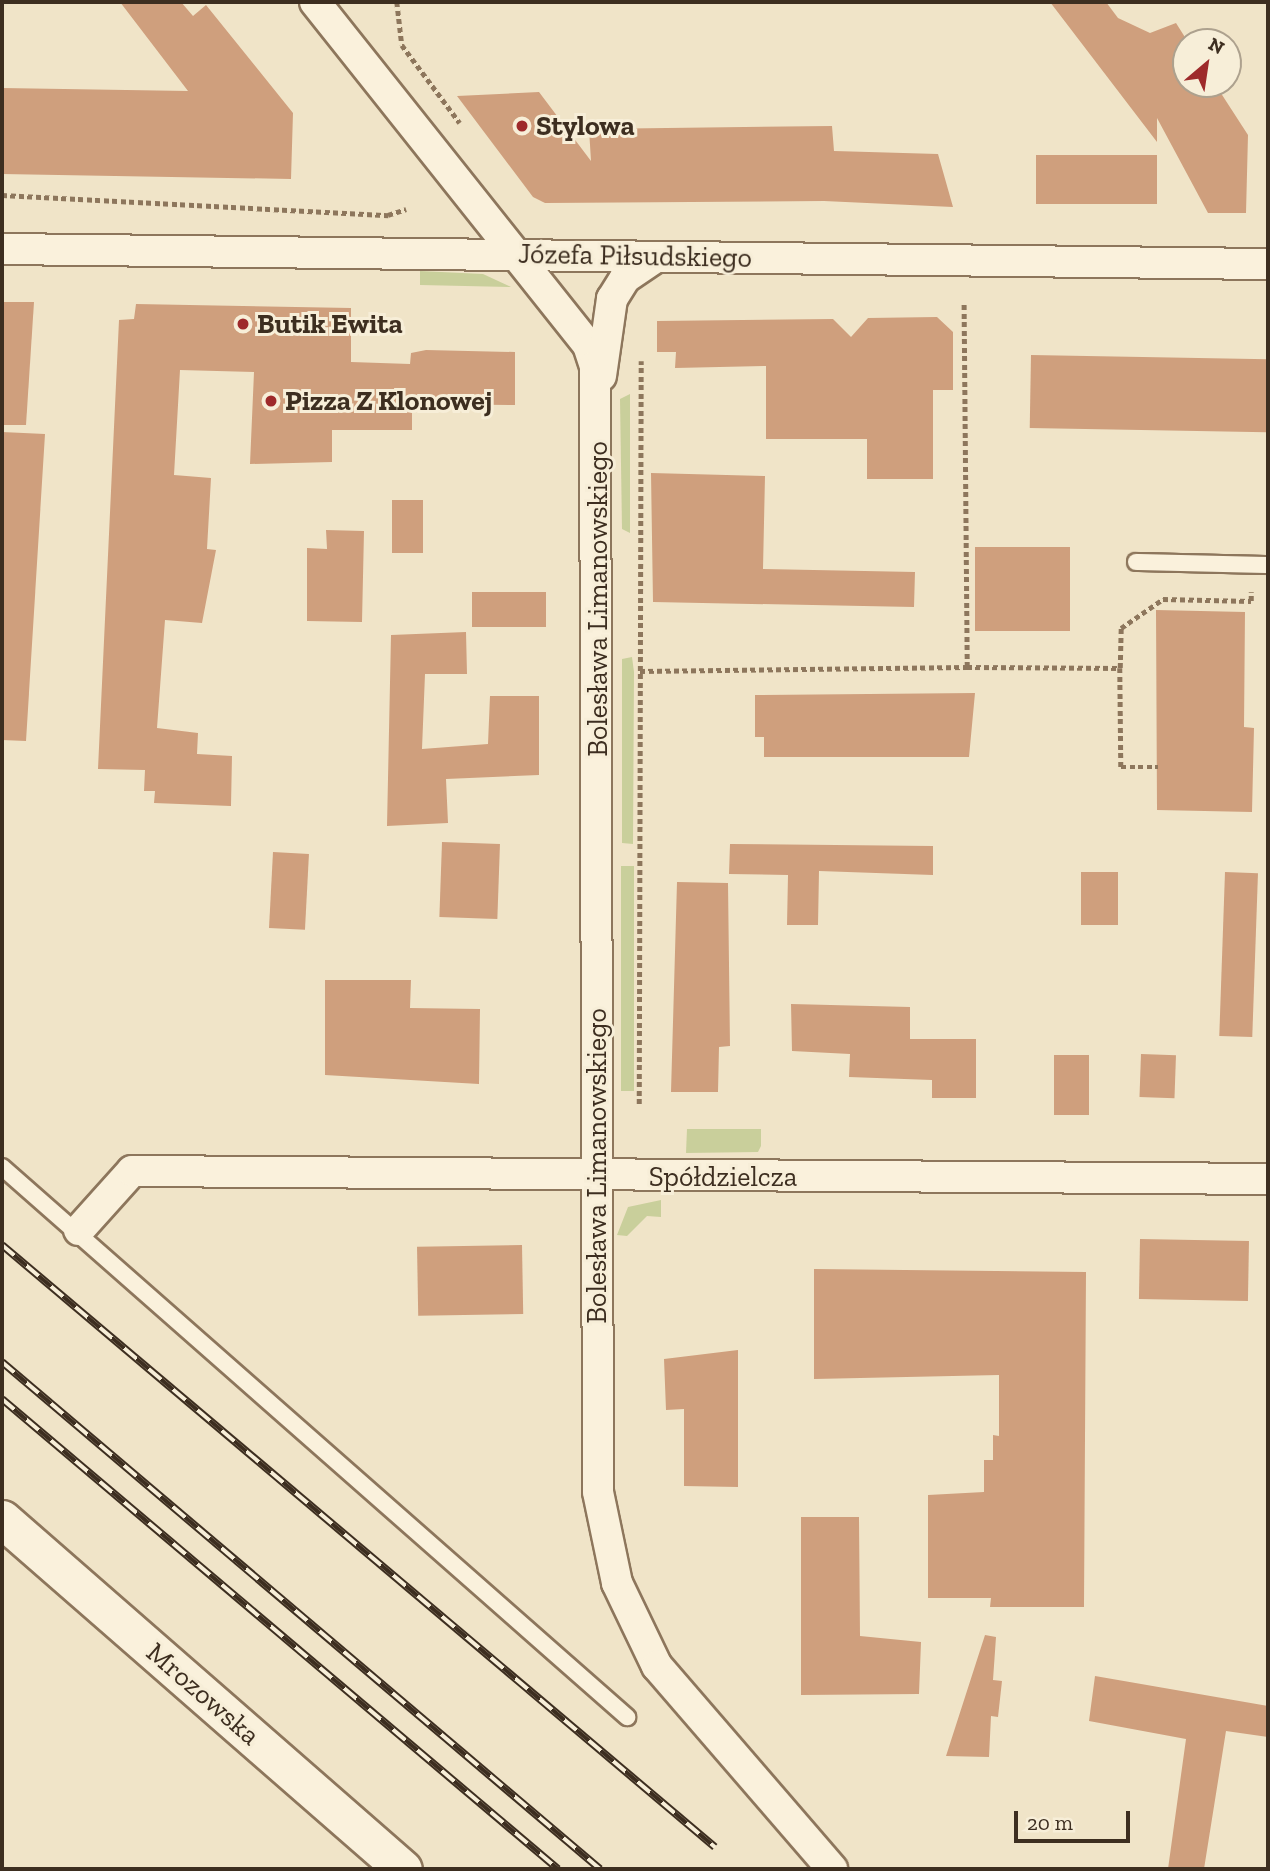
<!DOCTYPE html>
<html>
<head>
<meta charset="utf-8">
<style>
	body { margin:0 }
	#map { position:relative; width:1270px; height:1871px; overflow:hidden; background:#f0e4c8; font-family:"Zilla Slab",serif }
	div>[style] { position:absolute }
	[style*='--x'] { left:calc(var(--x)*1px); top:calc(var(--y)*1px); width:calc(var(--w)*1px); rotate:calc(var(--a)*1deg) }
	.green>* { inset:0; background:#c9cf9b; transform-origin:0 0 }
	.building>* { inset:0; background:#cf9f7d; transform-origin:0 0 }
	.path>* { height:4.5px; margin-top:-2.25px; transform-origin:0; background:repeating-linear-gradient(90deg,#8d765c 0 5px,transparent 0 8.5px) }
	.roads { filter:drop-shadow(2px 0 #8d765c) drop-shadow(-2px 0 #8d765c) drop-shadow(0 2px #8d765c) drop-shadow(0 -2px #8d765c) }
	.service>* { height:16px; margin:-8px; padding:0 8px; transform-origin:8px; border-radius:8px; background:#faf1dc }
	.minor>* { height:30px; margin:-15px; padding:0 15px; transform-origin:15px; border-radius:15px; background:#faf1dc }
	.tertiary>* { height:37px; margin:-18.5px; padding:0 18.5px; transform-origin:18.5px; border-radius:18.5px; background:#faf1dc }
	.rail>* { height:8px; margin-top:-4px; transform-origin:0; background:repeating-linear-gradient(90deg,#f7eed8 0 16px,#3d2e20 0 32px); box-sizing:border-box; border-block:2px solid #3d2e20 }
	.dots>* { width:19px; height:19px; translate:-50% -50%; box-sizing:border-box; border:4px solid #f7eed8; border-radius:50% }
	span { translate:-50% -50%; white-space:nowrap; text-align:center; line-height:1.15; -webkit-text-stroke:6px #f7eed8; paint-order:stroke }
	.poi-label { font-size:28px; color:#3d2e20; font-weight:700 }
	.left { translate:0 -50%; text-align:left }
	.street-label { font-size:28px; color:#3d2e20 }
	.frame { position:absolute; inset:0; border:4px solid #3d2e20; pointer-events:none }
	.north { position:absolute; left:1172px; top:28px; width:70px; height:70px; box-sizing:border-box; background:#f7eed8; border:2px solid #ada18e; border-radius:50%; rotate:29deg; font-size:19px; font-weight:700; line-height:28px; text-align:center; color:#3d2e20 }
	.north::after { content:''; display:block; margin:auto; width:24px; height:32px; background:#9e2a2b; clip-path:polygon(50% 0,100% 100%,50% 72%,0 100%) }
	.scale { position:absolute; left:1014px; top:1811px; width:116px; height:32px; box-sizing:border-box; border:4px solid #3d2e20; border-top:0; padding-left:9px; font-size:21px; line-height:24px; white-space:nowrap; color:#3d2e20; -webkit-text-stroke:5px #f7eed8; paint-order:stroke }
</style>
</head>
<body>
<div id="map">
	<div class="green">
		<div style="clip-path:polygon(420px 271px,483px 274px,511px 287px,420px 285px)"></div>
		<div style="clip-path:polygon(630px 394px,630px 533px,622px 529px,620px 399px)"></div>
		<div style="clip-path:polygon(632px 657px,634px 672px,633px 844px,622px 843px,622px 659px)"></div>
		<div style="left:621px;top:866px;width:13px;height:225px"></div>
		<div style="clip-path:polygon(687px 1129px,761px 1129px,761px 1146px,758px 1152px,686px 1153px)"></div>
		<div style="clip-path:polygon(661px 1200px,661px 1217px,647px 1216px,627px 1236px,617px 1235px,628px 1207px)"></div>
	</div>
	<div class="building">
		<div style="clip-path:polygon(120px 2px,181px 2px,193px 16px,206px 5px,293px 113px,291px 179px,2px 174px,2px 88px,188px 91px)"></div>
		<div style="clip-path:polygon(1050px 2px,1106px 2px,1118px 18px,1150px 33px,1176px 23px,1188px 42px,1186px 84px,1215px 84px,1248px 135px,1246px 213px,1208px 213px,1157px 118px,1157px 142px)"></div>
		<div style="clip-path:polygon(539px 92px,591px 161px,589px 129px,832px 126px,834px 151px,938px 154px,953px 207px,824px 201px,545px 203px,533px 197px,457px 96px)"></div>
		<div style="left:1036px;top:155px;width:121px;height:49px"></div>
		<div style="clip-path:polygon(2px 302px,34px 302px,26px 425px,2px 425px)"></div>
		<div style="clip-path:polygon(136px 304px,351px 308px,351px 362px,410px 364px,411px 353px,426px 350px,515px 352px,515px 405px,412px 404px,412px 430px,332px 430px,332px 462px,250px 464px,254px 372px,180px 370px,174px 475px,211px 478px,207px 549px,216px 550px,202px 623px,165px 620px,157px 728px,198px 733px,197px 754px,232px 756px,231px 806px,154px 803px,155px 791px,144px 791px,145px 770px,98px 769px,119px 320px,134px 319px)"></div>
		<div style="clip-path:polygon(937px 317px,953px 332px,953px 390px,933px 390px,933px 479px,867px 479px,867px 439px,766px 439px,766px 366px,675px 368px,676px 352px,657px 352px,657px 321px,833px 319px,851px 337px,868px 318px)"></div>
		<div style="left:1031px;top:355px;width:237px;height:73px;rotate:1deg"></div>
		<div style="clip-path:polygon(2px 432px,45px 434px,26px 741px,2px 740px)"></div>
		<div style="clip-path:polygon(651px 473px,765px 476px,763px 569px,915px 572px,914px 607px,653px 602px)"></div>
		<div style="left:392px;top:500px;width:31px;height:53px"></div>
		<div style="clip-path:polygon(326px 530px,364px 531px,362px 622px,307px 621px,307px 548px,327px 549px)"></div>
		<div style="left:975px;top:547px;width:95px;height:84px"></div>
		<div style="left:472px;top:592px;width:74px;height:35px"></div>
		<div style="clip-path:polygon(1156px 610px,1245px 612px,1244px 727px,1254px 728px,1252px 812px,1157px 810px)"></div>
		<div style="clip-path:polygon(466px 632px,467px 674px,425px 674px,422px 749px,488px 744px,490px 696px,539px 696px,539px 775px,446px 779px,448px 823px,387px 826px,391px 635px)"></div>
		<div style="clip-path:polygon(975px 693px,969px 757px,764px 757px,764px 737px,755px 737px,755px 695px)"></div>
		<div style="left:442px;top:842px;width:58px;height:75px;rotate:2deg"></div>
		<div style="clip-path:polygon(730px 844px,933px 846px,933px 875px,819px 871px,818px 925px,787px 925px,788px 875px,729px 874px)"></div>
		<div style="left:273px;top:852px;width:36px;height:76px;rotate:3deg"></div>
		<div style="left:1081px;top:872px;width:37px;height:53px"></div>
		<div style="left:1225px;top:872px;width:33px;height:164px;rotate:2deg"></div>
		<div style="clip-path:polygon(677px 882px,728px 883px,730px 1046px,719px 1047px,718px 1092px,671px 1092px)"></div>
		<div style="clip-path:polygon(325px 980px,411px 980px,410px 1008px,480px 1009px,479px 1084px,325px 1075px)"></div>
		<div style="clip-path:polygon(791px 1004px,910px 1007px,910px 1039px,976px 1039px,976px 1098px,932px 1098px,932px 1080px,849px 1077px,850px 1054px,792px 1051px)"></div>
		<div style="left:1141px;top:1054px;width:35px;height:43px;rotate:2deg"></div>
		<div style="left:1054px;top:1055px;width:35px;height:60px"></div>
		<div style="left:1140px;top:1239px;width:109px;height:60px;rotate:1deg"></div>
		<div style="left:522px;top:1245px;width:69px;height:105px;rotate:89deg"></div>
		<div style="clip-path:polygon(814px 1269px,1086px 1272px,1084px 1607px,990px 1607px,991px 1598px,928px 1598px,928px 1495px,984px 1492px,984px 1460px,993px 1460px,993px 1435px,999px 1436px,999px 1375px,814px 1379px)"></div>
		<div style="clip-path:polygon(738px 1350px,738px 1487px,684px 1486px,684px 1409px,666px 1410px,664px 1359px)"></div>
		<div style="clip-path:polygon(801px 1517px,859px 1517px,860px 1636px,921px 1642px,919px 1694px,801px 1695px)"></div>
		<div style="clip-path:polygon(985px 1635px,996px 1637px,993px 1680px,1002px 1681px,998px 1717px,991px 1716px,989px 1757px,946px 1756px)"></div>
		<div style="clip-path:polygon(1095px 1676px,1268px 1706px,1268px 1737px,1226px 1731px,1204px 1869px,1168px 1869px,1186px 1739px,1089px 1721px)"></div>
	</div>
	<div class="path">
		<div style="--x:397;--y:2;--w:43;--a:83.4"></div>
		<div style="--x:402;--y:45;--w:97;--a:53.4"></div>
		<div style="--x:2;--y:195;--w:387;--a:3"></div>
		<div style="--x:388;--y:215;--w:19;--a:-18"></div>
		<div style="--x:967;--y:667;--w:153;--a:0.4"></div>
		<div style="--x:1120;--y:668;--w:99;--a:89.4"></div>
		<div style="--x:1121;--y:767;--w:37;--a:0"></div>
		<div style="--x:1120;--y:668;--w:40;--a:-88.6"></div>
		<div style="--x:1121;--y:628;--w:51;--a:-34.6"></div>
		<div style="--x:1163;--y:599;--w:88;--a:1.3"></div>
		<div style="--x:1251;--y:601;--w:9;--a:-90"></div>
		<div style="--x:640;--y:671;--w:327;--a:-0.7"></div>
		<div style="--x:967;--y:667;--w:365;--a:-90.5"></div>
		<div style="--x:639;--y:1104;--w:743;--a:-89.85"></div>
	</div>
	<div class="roads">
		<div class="service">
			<div style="--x:1136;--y:562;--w:132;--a:1.3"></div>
			<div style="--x:2;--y:1167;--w:833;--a:41.35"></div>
		</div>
		<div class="minor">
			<div style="--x:315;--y:2;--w:438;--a:51.5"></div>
			<div style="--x:588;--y:345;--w:22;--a:72"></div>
			<div style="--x:595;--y:366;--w:1126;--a:89.85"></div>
			<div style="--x:598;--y:1492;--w:93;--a:78.2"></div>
			<div style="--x:617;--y:1583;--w:92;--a:64.3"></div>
			<div style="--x:657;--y:1666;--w:268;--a:49.2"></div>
			<div style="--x:2;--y:249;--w:1266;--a:0.68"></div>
			<div style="--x:601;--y:376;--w:78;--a:-81.9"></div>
			<div style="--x:612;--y:299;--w:25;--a:-58"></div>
			<div style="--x:625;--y:278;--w:37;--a:-34"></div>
			<div style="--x:79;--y:1230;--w:79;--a:-48.1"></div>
			<div style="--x:132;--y:1171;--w:1136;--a:0.4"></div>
		</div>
		<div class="tertiary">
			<div style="--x:2;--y:1519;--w:532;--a:41.12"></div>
		</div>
	</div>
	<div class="rail">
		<div style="--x:2;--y:1245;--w:933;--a:40.18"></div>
		<div style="--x:2;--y:1362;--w:784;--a:40.29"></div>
		<div style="--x:2;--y:1399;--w:728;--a:40.21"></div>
	</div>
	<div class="dots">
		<div style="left:522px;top:126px;background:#9e2a2b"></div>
		<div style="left:243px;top:324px;background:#9e2a2b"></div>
		<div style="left:271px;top:401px;background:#9e2a2b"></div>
	</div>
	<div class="poi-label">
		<span class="left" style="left:536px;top:126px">Stylowa</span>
		<span class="left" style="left:257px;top:324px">Butik Ewita</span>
		<span class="left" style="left:285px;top:401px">Pizza Z Klonowej</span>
	</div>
	<div class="street-label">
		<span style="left:635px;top:256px;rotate:1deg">Józefa Piłsudskiego</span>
		<span style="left:598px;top:599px;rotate:-90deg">Bolesława Limanowskiego</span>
		<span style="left:597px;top:1166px;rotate:-90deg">Bolesława Limanowskiego</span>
		<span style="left:723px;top:1177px">Spółdzielcza</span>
		<span style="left:203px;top:1694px;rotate:41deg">Mrozowska</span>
	</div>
	<div class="frame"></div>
	<div class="north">N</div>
	<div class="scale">20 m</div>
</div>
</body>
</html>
